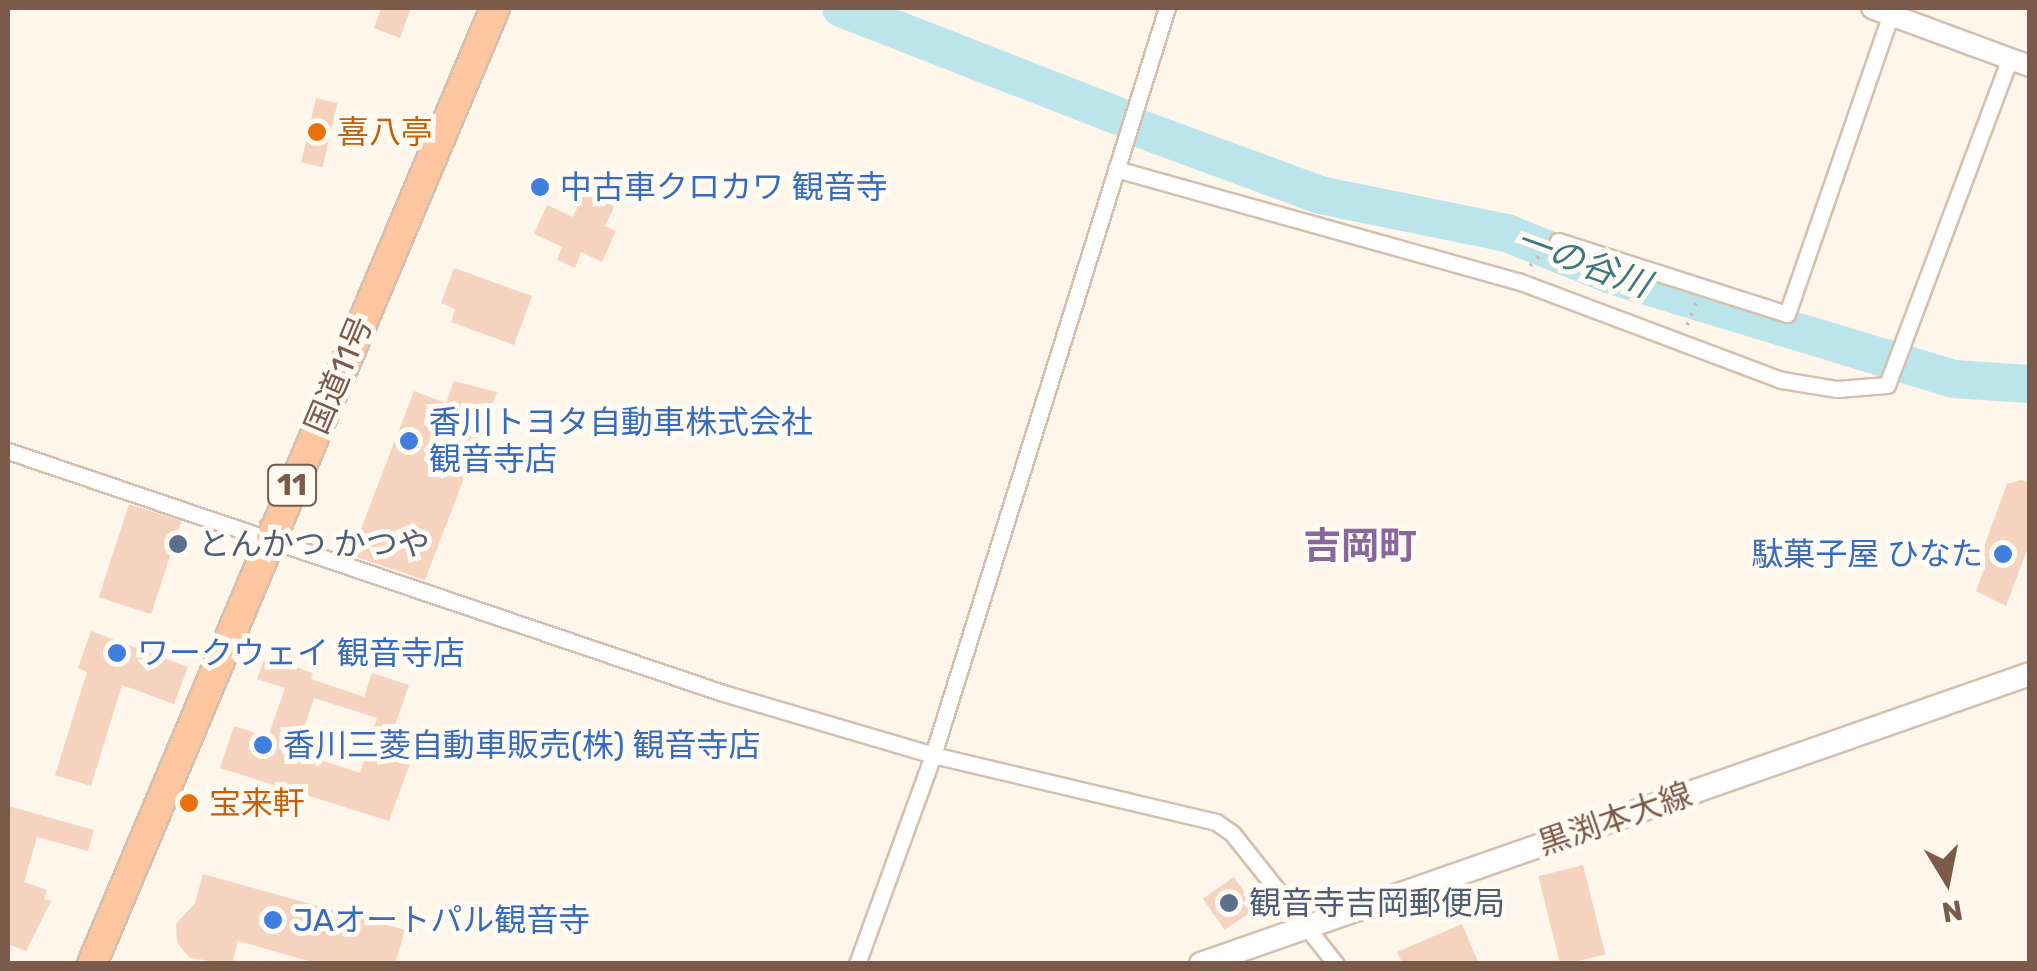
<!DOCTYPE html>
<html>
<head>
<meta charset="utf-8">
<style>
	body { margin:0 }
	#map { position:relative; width:2037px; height:971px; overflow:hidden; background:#fef6ea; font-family:Rubik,"Noto Sans JP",sans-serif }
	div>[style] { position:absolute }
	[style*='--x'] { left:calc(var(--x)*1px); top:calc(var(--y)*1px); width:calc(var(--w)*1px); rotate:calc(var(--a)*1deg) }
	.river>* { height:38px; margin:-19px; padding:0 19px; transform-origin:19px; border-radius:19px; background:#bbe5ea }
	.building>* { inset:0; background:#f6d3bf; transform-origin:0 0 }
	.path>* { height:4px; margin-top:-2px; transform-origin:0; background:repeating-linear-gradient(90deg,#dcb6a1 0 2.5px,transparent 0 10.5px) }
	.roads { filter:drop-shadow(2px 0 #d5bfb0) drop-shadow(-2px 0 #d5bfb0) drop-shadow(0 2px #d5bfb0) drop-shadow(0 -2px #d5bfb0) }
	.minor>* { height:15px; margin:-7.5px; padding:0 7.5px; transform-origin:7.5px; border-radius:7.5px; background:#fff }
	.tertiary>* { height:20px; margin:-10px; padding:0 10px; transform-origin:10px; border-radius:10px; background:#fff }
	.secondary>* { height:22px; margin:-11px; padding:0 11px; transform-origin:11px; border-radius:11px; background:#fff }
	.trunk>* { height:28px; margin:-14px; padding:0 14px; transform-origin:14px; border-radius:14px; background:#fec69e }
	.path-bridge>* { height:4px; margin-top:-2px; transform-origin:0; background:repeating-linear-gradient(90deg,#dcb6a1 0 2.5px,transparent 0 10.5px) }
	.dots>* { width:28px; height:28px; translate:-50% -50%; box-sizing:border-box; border:5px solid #fffaf2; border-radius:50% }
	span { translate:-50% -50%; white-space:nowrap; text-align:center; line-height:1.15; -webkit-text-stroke:10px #fffaf2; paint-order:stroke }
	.shield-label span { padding:2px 8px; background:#fffaf2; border:2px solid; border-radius:8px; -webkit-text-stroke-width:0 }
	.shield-label { font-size:30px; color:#7c5a4a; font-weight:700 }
	.food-label { font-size:32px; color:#c56008 }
	.left { translate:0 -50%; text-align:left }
	.shop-label { font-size:32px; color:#366cbe }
	.right { translate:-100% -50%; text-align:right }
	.street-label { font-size:32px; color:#7c5a4a }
	.service-label { font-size:32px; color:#4e5e75 }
	.water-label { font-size:35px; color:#3b7882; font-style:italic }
	.quarter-label { font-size:38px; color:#8a669f; font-weight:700 }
	.frame { position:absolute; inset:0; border:10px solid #7c5a4a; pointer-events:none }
	.north { position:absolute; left:1897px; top:831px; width:100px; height:100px; -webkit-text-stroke:8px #fffaf2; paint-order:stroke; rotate:170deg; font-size:28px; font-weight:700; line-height:40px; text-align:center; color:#7c5a4a }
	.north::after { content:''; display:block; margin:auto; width:35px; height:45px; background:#7c5a4a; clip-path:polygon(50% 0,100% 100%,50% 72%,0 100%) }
</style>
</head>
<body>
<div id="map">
	<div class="river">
		<div style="--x:841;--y:8;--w:297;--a:21.3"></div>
		<div style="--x:1138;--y:128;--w:194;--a:20.2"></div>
		<div style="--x:1320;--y:195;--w:191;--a:11.5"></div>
		<div style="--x:1507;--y:233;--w:112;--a:22"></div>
		<div style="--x:1611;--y:275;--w:357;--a:16.9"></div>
		<div style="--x:1953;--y:379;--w:77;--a:3.7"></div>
	</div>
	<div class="building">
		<div style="clip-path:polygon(381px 8px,411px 8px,400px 38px,374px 28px)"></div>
		<div style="left:316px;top:98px;width:22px;height:66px;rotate:13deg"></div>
		<div style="clip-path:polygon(587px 185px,618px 198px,605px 226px,616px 231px,602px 262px,581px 252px,575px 268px,557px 260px,562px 247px,534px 234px,547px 205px,573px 217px)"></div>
		<div style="clip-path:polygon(454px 268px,532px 296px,514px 345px,451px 322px,455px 309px,441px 303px)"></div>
		<div style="clip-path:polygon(454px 381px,497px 392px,425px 580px,351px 555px,414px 391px,446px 403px)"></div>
		<div style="clip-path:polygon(2021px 480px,2030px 483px,2030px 542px,2006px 606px,1976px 591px,1984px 569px,1977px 566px,2007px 484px)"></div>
		<div style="left:129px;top:504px;width:55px;height:98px;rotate:18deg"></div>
		<div style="clip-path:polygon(91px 631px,188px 667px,174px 704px,122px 685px,91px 786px,55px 775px,87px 672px,78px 668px)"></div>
		<div style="clip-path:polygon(evenodd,286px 645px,301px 649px,295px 667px,313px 673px,311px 679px,364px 697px,372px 673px,409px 685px,393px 731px,419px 739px,389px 821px,220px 768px,234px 726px,268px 737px,285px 688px,257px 679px,264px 660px,279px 665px,286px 645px,314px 698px,377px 718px,360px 773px,296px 752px,314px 698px)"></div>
		<div style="clip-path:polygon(8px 806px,94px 830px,88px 851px,37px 837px,24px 882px,47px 890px,44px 899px,51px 901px,26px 951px,8px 944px)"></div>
		<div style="left:1583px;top:865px;width:92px;height:46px;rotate:76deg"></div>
		<div style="clip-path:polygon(203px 874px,405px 930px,395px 964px,319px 964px,238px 941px,232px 964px,190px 958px,177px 943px,176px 924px,195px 903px)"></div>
		<div style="left:1234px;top:877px;width:38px;height:38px;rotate:55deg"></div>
		<div style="clip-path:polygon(1462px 924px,1479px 964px,1403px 964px,1397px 952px)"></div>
	</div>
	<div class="path">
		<div style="--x:1530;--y:266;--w:21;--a:-47"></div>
		<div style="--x:1687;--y:325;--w:25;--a:-67"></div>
	</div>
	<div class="roads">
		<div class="minor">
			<div style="--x:1116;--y:169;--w:417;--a:15.6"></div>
			<div style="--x:1518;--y:281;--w:282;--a:20.6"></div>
			<div style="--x:1782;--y:380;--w:56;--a:9.3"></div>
			<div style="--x:1837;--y:389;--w:50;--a:-4.6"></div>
			<div style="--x:1887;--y:385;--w:349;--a:-69.4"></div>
			<div style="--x:1558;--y:241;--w:240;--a:17.7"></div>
			<div style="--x:1787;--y:314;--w:318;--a:-70.9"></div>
			<div style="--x:8;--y:451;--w:755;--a:18.7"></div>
			<div style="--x:723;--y:693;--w:219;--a:16.4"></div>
			<div style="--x:933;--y:755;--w:291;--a:13.3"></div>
			<div style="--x:1216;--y:822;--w:19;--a:35"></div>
			<div style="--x:1232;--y:833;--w:167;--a:51.6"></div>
			<div style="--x:857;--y:964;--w:222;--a:-70"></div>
			<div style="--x:933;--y:755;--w:783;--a:-72.61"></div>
		</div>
		<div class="tertiary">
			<div style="--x:1872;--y:8;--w:168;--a:20.2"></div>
		</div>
		<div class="secondary">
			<div style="--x:1201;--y:964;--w:878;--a:-19.28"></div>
		</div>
		<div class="trunk">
			<div style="--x:92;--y:964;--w:1037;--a:-67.14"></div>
		</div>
	</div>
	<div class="path-bridge">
		<div style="--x:259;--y:521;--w:36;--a:21"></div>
	</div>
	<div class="dots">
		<div style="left:317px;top:132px;background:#e8710a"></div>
		<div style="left:540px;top:187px;background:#3f7fe0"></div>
		<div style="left:409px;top:441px;background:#3f7fe0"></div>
		<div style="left:178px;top:544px;background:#5c6f8a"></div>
		<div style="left:2003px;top:554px;background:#3f7fe0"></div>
		<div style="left:117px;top:653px;background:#3f7fe0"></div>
		<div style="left:263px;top:745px;background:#3f7fe0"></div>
		<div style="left:189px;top:803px;background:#e8710a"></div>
		<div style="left:1229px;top:903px;background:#5c6f8a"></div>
		<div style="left:273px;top:920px;background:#3f7fe0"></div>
	</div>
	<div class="shield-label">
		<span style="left:292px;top:485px">11</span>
	</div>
	<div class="food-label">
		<span class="left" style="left:337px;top:132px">喜八亭</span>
		<span class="left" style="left:209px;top:803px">宝来軒</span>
	</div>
	<div class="shop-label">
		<span class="left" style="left:560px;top:187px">中古車クロカワ 観音寺</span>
		<span class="left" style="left:429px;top:441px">香川トヨタ自動車株式会社<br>観音寺店</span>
		<span class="right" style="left:1983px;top:554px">駄菓子屋 ひなた</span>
		<span class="left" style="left:137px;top:653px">ワークウェイ 観音寺店</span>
		<span class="left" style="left:283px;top:745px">香川三菱自動車販売(株) 観音寺店</span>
		<span class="left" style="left:293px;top:920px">JAオートパル観音寺</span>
	</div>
	<div class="street-label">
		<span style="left:339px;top:375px;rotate:-67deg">国道11号</span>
		<span style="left:1615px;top:819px;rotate:-19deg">黒渕本大線</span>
	</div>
	<div class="service-label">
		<span class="left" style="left:198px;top:544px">とんかつ かつや</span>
		<span class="left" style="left:1249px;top:903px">観音寺吉岡郵便局</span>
	</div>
	<div class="water-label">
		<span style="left:1583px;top:262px;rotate:20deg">一の谷川</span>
	</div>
	<div class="quarter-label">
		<span style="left:1360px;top:547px">吉岡町</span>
	</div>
	<div class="frame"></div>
	<div class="north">N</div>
</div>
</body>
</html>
